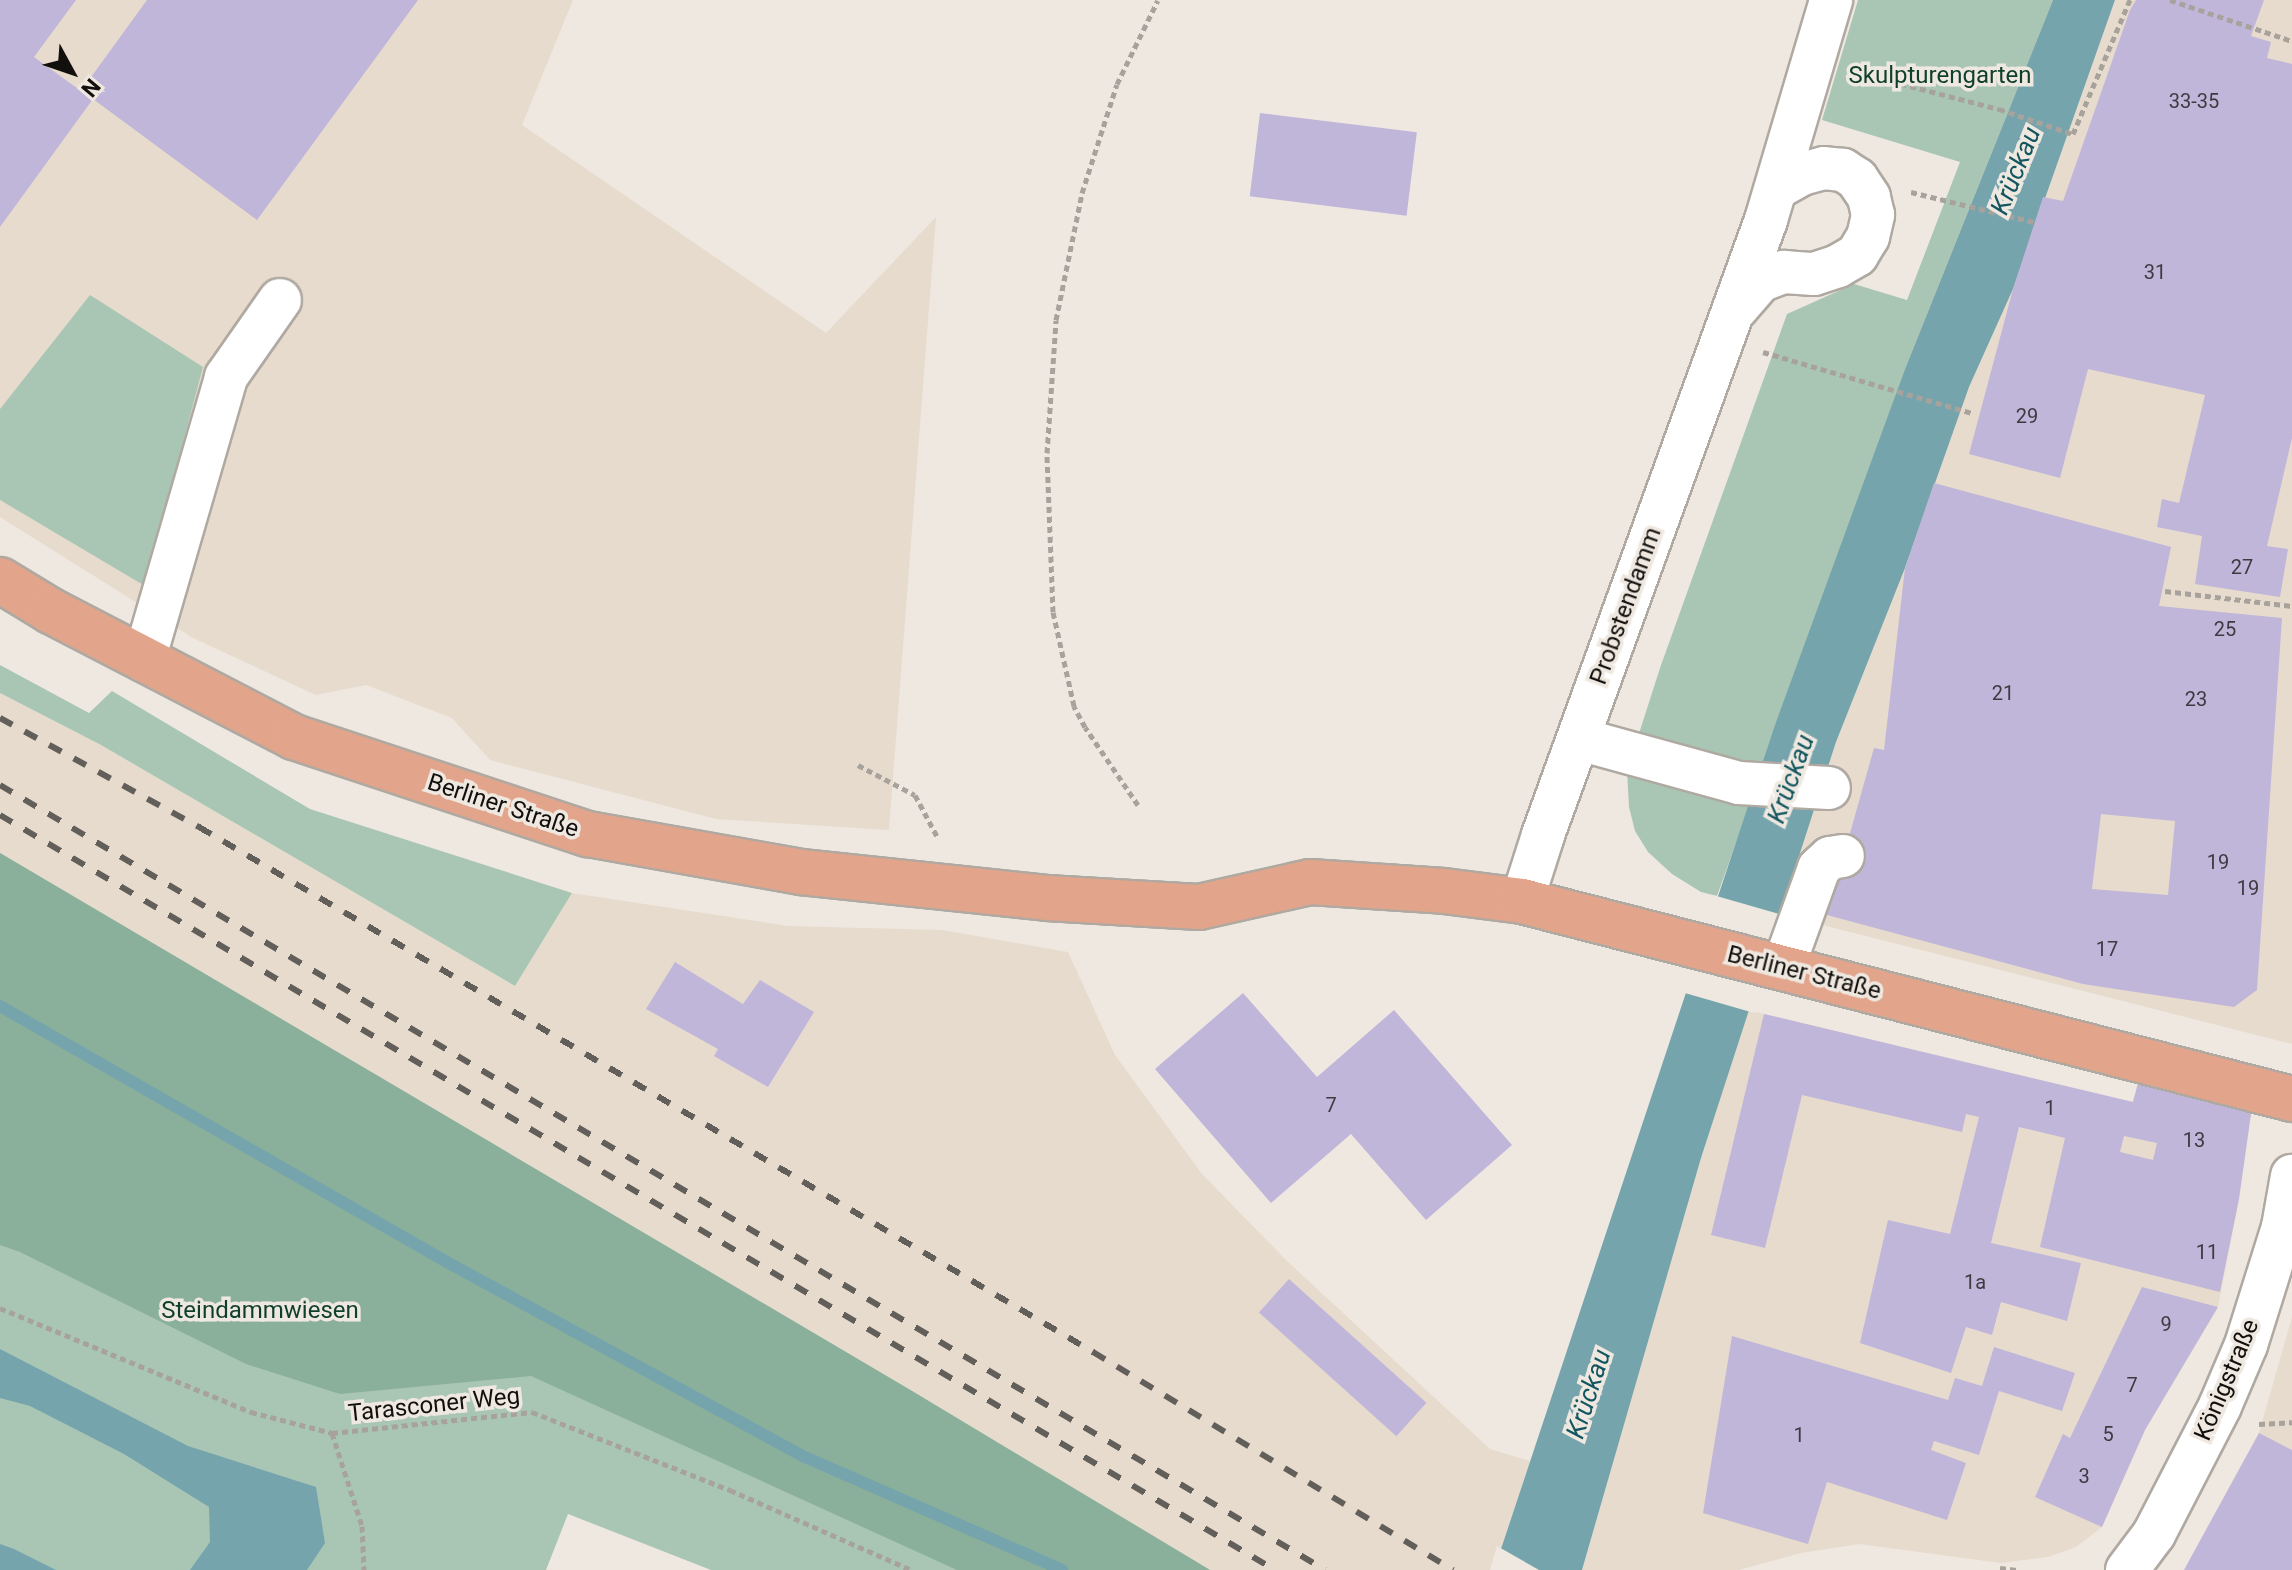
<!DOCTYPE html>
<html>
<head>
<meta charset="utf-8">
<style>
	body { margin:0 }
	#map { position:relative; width:2292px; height:1570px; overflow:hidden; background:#efe8e0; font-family:Roboto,sans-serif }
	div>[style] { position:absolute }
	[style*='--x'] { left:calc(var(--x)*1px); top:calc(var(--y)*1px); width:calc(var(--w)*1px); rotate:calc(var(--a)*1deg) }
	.built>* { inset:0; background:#e7dbcd }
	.green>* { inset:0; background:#a9c6b5 }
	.forest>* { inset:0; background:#8ab09b }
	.water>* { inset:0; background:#75a4ac }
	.pier>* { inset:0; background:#efe8e0; transform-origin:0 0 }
	.stream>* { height:12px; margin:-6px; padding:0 6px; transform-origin:6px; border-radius:6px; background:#75a4ac }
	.building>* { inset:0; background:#c0b6da; transform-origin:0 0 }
	.path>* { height:5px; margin-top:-2.5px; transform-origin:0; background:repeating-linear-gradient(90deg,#a8a29c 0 6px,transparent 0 10px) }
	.roads { filter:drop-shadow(2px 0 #afa9a1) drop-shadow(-2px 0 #afa9a1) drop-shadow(0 2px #afa9a1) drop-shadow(0 -2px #afa9a1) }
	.minor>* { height:42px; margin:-21px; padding:0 21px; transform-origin:21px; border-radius:21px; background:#fff }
	.major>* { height:44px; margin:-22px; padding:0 22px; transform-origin:22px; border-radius:22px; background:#e2a58b }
	.rail>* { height:6px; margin-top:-3px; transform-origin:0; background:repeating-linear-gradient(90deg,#625e59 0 14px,transparent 0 28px) }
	span { translate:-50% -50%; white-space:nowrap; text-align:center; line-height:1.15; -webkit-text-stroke:7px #efe8e0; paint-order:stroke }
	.number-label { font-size:20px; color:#3e3a40 }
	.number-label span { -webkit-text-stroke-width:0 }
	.park-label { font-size:24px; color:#0e3f2a }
	.street-label { font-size:24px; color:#12100d }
	.water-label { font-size:26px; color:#135660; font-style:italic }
	.north { position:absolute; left:32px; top:32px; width:80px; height:80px; -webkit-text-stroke:6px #efe8e0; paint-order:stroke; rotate:130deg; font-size:22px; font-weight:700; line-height:32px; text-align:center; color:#12100d }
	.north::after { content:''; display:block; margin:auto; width:28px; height:36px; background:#12100d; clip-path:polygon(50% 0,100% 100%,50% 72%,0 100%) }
</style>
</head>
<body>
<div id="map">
	<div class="built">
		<div style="clip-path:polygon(0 0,573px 0,522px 125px,826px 333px,936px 217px,889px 830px,716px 819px,490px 760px,452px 718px,366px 685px,316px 695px,193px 638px,0 517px)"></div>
		<div style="clip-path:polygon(2115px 0,2292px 0,2292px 1044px,1779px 914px,1836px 742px,1905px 568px,1969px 387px,2013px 289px)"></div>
		<div style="clip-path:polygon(0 693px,101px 745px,515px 986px,572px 893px,788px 926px,942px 930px,1068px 952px,1115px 1055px,1202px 1174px,1287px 1261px,1490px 1449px,1530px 1461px,1494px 1570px,1210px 1570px,0 853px)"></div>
		<div style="clip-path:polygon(1748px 1010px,2132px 1102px,2137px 1089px,2250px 1118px,2239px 1199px,2218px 1307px,2145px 1430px,2102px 1527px,2076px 1547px,2048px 1557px,2001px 1563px,1859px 1544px,1801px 1553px,1739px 1570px,1582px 1570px,1701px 1158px)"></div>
		<div style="clip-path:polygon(2292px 1317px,2292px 1570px,2184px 1570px,2259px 1433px)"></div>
	</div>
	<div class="green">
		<div style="clip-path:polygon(1858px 0,2053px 0,1905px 369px,1717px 896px,1701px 892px,1672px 874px,1648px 852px,1635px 831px,1629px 807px,1627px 771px,1660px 668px,1787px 314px,1854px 284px,1907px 300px,1960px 162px,1822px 120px)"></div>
		<div style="clip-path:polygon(90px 295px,203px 367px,145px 586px,0 500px,0 409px)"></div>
		<div style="clip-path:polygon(0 665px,89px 713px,112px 691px,310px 809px,572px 893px,515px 986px,101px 745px,0 693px)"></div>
		<div style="clip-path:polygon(0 853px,912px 1391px,1210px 1570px,711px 1570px,568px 1514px,546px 1570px,0 1570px)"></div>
	</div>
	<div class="forest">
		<div style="clip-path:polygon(0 853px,912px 1391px,1210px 1570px,957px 1570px,531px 1376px,340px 1394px,246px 1364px,20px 1252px,0 1245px)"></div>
	</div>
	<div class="water">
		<div style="clip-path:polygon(2053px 0,2115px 0,2013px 289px,1969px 387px,1905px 568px,1836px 742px,1701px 1158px,1582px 1570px,1494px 1570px,1775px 725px,1905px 369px)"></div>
		<div style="clip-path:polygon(0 1349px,188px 1446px,316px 1487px,325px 1543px,307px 1570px,190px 1570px,210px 1542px,209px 1507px,124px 1454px,30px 1406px,0 1398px)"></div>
		<div style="clip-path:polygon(0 1544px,14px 1549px,56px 1570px,0 1570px)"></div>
	</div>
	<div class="pier">
		<div style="left:1713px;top:895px;width:73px;height:102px;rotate:16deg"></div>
		<div style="clip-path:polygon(1497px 1546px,1539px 1570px,1490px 1570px)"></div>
	</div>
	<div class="stream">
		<div style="--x:0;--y:1006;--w:513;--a:29.81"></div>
		<div style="--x:445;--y:1261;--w:410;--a:28.6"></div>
		<div style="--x:805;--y:1457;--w:281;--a:23.7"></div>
	</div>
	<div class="building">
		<div style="clip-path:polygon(0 0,76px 0,34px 57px,81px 91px,147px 0,418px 0,257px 220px,93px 99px,0 227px)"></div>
		<div style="clip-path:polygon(2136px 0,2264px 0,2251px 36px,2271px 42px,2267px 58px,2292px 64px,2292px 438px,2267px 546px,2288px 549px,2280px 597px,2195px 584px,2202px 536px,2157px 527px,2162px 499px,2179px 503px,2205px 395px,2088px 369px,2060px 478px,1969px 454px,2013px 289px,2043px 197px,2063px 201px,2130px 10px)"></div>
		<div style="left:1260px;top:113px;width:158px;height:84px;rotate:7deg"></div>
		<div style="clip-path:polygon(evenodd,1934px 483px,2171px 547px,2159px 606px,2282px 618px,2257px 990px,2234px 1007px,2083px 984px,1827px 915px,1874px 748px,1884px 750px,1905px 568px,1934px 483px,2101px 814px,2175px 821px,2168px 895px,2092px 889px,2101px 814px)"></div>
		<div style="clip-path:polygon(675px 962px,743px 1004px,760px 980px,814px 1012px,768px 1087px,714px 1056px,718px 1049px,646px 1009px)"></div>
		<div style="clip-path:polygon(1243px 993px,1317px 1077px,1394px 1010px,1512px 1145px,1426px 1220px,1351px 1134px,1271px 1203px,1155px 1069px)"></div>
		<div style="clip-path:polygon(evenodd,1764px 1014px,2133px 1102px,2139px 1079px,2252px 1107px,2239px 1199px,2220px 1292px,2040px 1247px,2065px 1138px,2019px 1127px,1991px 1243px,2081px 1263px,2067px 1321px,2001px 1302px,1992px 1335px,1966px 1327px,1951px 1373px,1860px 1343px,1888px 1220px,1950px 1234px,1979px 1117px,1966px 1114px,1962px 1132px,1802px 1095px,1765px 1248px,1711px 1235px,1764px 1014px,2124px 1136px,2157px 1143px,2153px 1160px,2120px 1152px,2124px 1136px)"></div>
		<div style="left:1289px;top:1279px;width:185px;height:45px;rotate:42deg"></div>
		<div style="clip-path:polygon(2142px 1287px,2218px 1307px,2145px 1430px,2102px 1527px,2035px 1497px,2063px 1434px,2070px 1438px)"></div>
		<div style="clip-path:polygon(1732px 1336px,1948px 1400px,1955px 1378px,1982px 1386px,1994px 1347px,2075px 1373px,2062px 1411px,1999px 1391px,1979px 1455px,1934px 1441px,1931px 1450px,1966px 1463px,1947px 1520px,1827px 1482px,1808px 1544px,1703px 1513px)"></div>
		<div style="clip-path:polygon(2259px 1433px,2292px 1450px,2292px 1570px,2184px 1570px)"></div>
	</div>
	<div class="path">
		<div style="--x:2170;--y:0;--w:129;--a:18.6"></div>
		<div style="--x:1852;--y:71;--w:152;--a:14.5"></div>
		<div style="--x:1999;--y:109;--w:78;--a:18.7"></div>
		<div style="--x:2073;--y:134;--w:146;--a:-67"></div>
		<div style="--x:1911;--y:192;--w:127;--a:13.7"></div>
		<div style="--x:1763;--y:352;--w:218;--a:16.3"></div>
		<div style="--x:2165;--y:591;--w:128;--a:6.7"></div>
		<div style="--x:858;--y:765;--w:64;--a:27.8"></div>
		<div style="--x:915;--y:795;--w:49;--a:61.9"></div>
		<div style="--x:1138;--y:805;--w:94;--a:-124.2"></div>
		<div style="--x:1085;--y:727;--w:24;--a:-118"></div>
		<div style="--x:1074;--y:706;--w:96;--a:-102.6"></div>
		<div style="--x:1053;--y:612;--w:159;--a:-92.2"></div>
		<div style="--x:1047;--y:453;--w:133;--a:-86.1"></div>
		<div style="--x:1056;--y:320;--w:130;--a:-78.4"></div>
		<div style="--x:1082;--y:193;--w:114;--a:-72.2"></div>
		<div style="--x:1117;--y:84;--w:93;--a:-64"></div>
		<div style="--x:0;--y:1308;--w:272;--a:22.5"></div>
		<div style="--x:251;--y:1412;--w:84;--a:14.5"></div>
		<div style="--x:332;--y:1433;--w:201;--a:-6"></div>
		<div style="--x:532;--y:1412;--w:213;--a:21.5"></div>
		<div style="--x:730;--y:1490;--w:198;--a:23.8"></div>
		<div style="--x:2259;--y:1424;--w:33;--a:-3"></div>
		<div style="--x:332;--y:1433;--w:98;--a:72.1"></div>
		<div style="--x:362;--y:1526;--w:44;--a:87.4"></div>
		<div style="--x:2000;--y:1568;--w:17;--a:7"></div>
	</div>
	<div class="roads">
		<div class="minor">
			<div style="--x:1736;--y:309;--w:37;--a:-49"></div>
			<div style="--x:1760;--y:281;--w:26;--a:-21"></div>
			<div style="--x:1784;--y:272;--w:30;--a:4"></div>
			<div style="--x:1814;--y:274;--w:25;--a:-18"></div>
			<div style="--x:1838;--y:266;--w:22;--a:-30"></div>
			<div style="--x:1857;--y:255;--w:21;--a:-59"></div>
			<div style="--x:1868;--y:237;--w:23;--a:-77"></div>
			<div style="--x:1873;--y:215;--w:18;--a:-103"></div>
			<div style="--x:1869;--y:197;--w:22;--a:-124"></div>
			<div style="--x:1857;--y:179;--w:17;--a:-147"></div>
			<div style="--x:1843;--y:170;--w:19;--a:-174"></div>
			<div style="--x:1824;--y:168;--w:23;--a:165"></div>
			<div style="--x:1802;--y:174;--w:29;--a:151"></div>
			<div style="--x:144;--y:660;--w:295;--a:-73.8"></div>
			<div style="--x:226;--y:377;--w:94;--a:-55"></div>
			<div style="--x:1579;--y:739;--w:166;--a:15.4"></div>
			<div style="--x:1739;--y:783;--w:90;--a:3.2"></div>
			<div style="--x:1522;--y:901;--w:69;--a:-72.3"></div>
			<div style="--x:1543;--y:835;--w:654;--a:-70.07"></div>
			<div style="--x:1766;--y:220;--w:229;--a:-73.5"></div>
			<div style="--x:1783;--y:968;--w:106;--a:-70.2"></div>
			<div style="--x:1819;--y:868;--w:15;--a:-42"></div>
			<div style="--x:1830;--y:858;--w:13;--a:-9"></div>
			<div style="--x:2127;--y:1570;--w:45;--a:-53.1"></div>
			<div style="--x:2154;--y:1534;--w:144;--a:-62.7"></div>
			<div style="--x:2220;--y:1406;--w:66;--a:-66.9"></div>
			<div style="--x:2246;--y:1345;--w:124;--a:-72.6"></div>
			<div style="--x:2283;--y:1227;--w:52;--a:-80"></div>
		</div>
		<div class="major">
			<div style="--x:0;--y:580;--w:60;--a:31.3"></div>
			<div style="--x:51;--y:611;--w:274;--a:27.4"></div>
			<div style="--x:294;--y:737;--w:310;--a:18.3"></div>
			<div style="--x:588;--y:834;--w:216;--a:10.1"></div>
			<div style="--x:801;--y:872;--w:247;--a:6"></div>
			<div style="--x:1047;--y:898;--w:152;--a:3.4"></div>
			<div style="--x:1199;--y:907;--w:114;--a:-12.7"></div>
			<div style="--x:1310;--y:882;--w:134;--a:3.8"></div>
			<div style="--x:1444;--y:891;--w:79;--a:7.3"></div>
			<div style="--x:1522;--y:901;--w:795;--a:14.42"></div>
		</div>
	</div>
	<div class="rail">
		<div style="--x:0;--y:718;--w:227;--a:28.7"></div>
		<div style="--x:199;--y:827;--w:1037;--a:30.42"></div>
		<div style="--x:1093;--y:1352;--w:421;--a:31.2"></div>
		<div style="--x:0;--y:785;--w:1540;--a:30.64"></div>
		<div style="--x:0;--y:815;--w:1482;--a:30.63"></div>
	</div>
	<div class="number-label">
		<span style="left:2194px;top:101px">33-35</span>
		<span style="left:2155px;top:272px">31</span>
		<span style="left:2027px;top:416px">29</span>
		<span style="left:2242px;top:567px">27</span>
		<span style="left:2225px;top:629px">25</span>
		<span style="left:2003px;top:693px">21</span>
		<span style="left:2196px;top:699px">23</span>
		<span style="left:2218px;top:862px">19</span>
		<span style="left:2248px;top:888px">19</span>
		<span style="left:2107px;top:949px">17</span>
		<span style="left:1331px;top:1105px">7</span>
		<span style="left:2050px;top:1108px">1</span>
		<span style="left:2194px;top:1140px">13</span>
		<span style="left:2207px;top:1252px">11</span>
		<span style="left:1975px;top:1282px">1a</span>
		<span style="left:2166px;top:1324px">9</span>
		<span style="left:2132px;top:1385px">7</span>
		<span style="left:2108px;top:1434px">5</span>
		<span style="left:1799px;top:1435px">1</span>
		<span style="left:2084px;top:1476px">3</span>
	</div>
	<div class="park-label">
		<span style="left:1940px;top:76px">Skulpturengarten</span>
		<span style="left:260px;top:1311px">Steindammwiesen</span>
	</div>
	<div class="street-label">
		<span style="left:1626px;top:606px;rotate:-70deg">Probstendamm</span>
		<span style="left:503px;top:806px;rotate:18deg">Berliner Straße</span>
		<span style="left:1804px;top:973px;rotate:14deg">Berliner Straße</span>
		<span style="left:2227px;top:1380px;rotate:-67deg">Königstraße</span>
		<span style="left:434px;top:1405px;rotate:-6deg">Tarasconer Weg</span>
	</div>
	<div class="water-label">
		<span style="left:2016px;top:171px;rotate:-68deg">Krückau</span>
		<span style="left:1791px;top:779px;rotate:-70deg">Krückau</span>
		<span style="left:1589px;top:1394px;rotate:-72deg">Krückau</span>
	</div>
	<div class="north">N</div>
</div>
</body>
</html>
